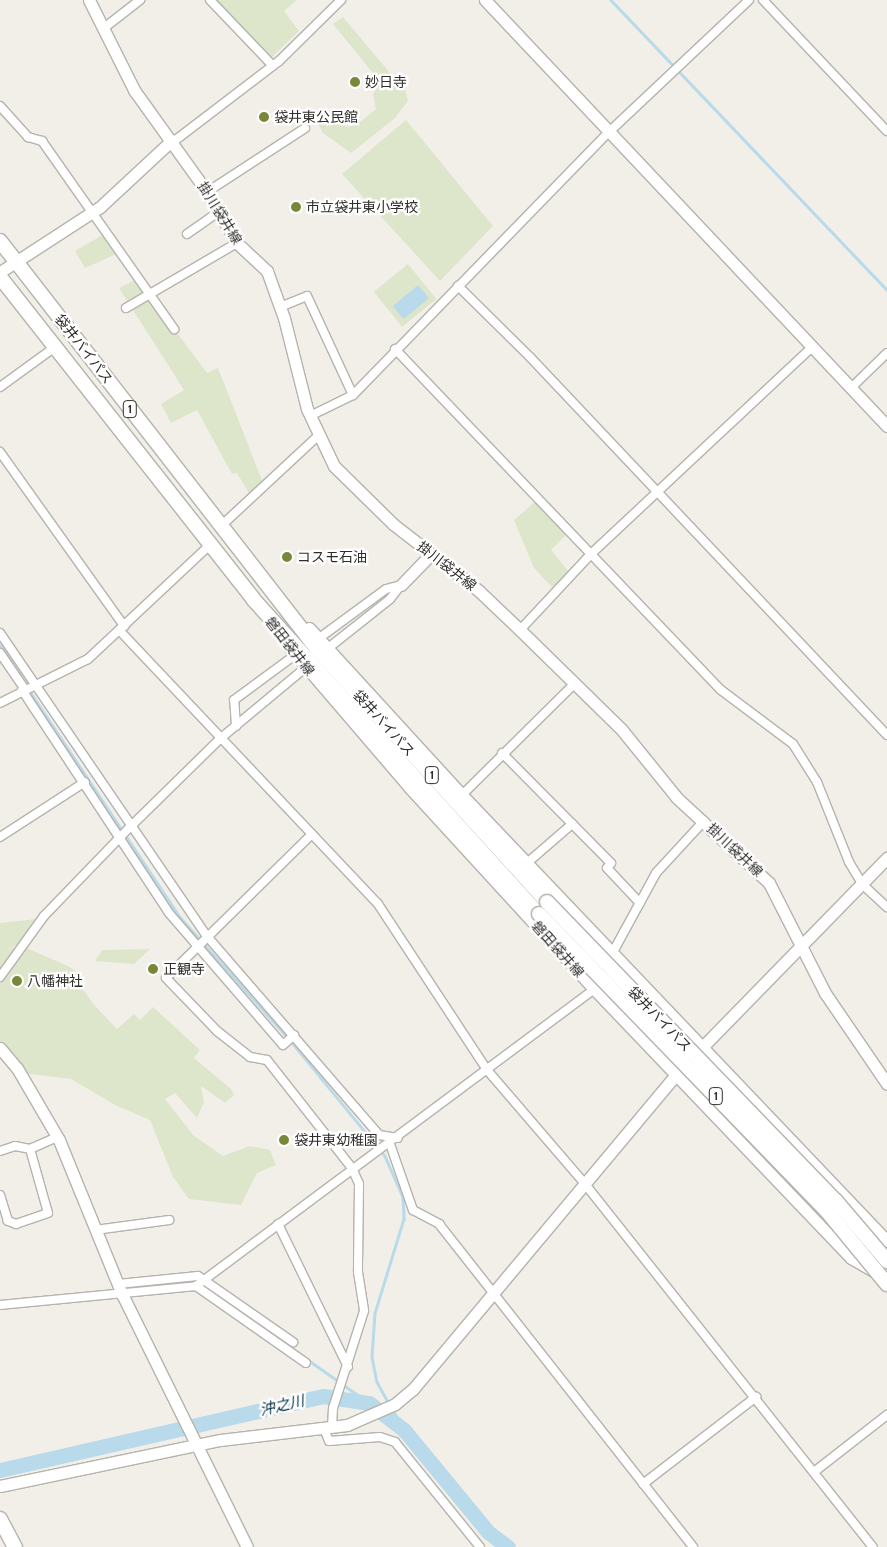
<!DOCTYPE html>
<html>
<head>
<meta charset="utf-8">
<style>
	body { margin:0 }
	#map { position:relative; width:887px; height:1547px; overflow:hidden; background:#f2efe9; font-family:Cabin,"Noto Sans JP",sans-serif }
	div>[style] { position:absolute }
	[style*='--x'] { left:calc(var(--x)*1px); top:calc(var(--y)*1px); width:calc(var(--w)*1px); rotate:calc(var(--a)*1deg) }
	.green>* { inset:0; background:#dde6cb; transform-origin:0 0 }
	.water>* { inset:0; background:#b9daea; transform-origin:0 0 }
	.stream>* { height:2.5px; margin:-1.25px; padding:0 1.25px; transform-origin:1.25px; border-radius:1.25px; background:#b9daea }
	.river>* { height:15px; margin:-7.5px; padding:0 7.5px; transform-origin:7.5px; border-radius:7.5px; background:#b9daea }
	.roads { filter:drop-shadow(1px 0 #b5b3ad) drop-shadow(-1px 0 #b5b3ad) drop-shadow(0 1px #b5b3ad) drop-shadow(0 -1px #b5b3ad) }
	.street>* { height:8px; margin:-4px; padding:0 4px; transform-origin:4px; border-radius:4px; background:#fff }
	.secondary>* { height:11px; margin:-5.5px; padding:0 5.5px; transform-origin:5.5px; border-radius:5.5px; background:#fff }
	.highway>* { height:14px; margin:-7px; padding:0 7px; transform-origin:7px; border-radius:7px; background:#fff }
	.bridges { filter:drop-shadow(1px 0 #b5b3ad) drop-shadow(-1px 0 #b5b3ad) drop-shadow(0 1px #b5b3ad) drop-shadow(0 -1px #b5b3ad) }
	.highway-bridge>* { height:14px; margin:-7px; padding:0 7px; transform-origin:7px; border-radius:7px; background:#fff }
	.dots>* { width:14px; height:14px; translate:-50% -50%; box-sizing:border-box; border:2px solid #fff; border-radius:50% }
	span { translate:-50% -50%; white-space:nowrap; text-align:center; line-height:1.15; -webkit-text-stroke:4.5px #fff; paint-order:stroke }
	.shield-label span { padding:1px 4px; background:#fff; border:1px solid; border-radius:4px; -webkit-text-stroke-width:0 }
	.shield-label { font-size:12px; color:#2f2e2b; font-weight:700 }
	.poi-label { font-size:14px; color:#2f2e2b }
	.left { translate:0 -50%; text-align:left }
	.street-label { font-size:14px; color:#2f2e2b }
	.water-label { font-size:15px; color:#002f41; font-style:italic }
</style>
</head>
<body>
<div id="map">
	<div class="green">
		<div style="clip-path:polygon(216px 0,297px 0,284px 11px,299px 31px,271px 58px)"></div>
		<div style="clip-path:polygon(343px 17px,406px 92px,408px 101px,395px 118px,351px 153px,323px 133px,318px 124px,321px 118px,348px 127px,359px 123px,376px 109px,373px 94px,381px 83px,333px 24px)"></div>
		<div style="clip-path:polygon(406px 120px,493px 226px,440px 281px,342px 174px)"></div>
		<div style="clip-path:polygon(106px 233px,121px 252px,85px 268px,75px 251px)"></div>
		<div style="left:408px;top:264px;width:45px;height:44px;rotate:51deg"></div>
		<div style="clip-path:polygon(137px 279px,207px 373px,218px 368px,263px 483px,250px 495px,237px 473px,232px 474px,197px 410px,171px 423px,161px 404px,184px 390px,119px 288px)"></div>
		<div style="clip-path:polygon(537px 500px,567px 534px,551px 550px,569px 572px,552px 587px,534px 568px,514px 520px)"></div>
		<div style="clip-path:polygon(36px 919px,20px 945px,3px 950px,22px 946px,70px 967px,83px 977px,79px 983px,94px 1005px,117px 1029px,134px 1014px,140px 1020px,153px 1007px,200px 1050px,194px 1058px,231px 1089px,234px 1095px,225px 1103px,201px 1086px,204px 1102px,197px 1118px,175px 1093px,165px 1099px,193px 1135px,223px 1156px,250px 1146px,270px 1150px,276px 1165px,257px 1173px,241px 1205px,189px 1199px,173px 1177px,150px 1120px,117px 1106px,71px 1079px,23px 1073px,0 1046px,0 923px)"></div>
		<div style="clip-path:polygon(150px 949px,134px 964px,95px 961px,102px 950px)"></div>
	</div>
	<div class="water">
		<div style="left:418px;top:285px;width:17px;height:33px;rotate:50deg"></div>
	</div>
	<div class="stream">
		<div style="--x:611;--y:0;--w:400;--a:46.4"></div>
		<div style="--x:0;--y:645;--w:36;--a:56"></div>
		<div style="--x:29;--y:690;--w:273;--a:56.4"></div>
		<div style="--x:180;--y:917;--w:165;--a:48.2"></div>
		<div style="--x:290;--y:1040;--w:150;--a:50.7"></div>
		<div style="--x:385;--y:1156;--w:45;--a:66.3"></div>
		<div style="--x:403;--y:1197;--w:22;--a:87"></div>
		<div style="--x:404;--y:1219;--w:98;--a:107.1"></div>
		<div style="--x:375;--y:1313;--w:44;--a:93.9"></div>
		<div style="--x:372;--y:1357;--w:25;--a:79"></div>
		<div style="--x:377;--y:1382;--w:25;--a:61"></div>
		<div style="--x:201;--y:1284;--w:206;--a:35.3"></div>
		<div style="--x:124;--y:1288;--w:73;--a:-4.7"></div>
		<div style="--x:392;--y:1408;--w:25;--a:61"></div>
	</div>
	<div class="river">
		<div style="--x:0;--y:1470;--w:331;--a:-12.9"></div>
		<div style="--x:323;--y:1396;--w:47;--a:8.7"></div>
		<div style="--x:369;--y:1403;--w:44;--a:37.6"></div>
		<div style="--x:404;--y:1430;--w:132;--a:50.5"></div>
		<div style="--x:488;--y:1532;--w:25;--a:37"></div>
	</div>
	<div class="roads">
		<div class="street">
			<div style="--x:210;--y:0;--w:91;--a:46.3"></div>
			<div style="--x:763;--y:0;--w:180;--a:46.6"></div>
			<div style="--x:104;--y:28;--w:46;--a:-37.9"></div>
			<div style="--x:0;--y:106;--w:42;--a:47.9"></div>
			<div style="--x:28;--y:137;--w:15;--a:16"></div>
			<div style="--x:42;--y:141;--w:230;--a:54.9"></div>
			<div style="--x:173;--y:142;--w:133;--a:-37.4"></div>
			<div style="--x:279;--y:61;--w:87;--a:-44.5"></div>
			<div style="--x:207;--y:192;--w:117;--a:-33.1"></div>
			<div style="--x:187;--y:234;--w:37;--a:-35"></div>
			<div style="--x:458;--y:286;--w:101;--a:44.6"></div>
			<div style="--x:530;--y:357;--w:520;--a:46.64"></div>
			<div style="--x:280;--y:307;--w:29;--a:-22"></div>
			<div style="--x:307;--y:296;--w:109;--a:65.1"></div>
			<div style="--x:126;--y:308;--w:129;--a:-30.4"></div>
			<div style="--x:395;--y:349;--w:472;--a:46.3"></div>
			<div style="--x:721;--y:690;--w:90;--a:36.9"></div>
			<div style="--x:793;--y:744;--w:45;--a:57.7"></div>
			<div style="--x:817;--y:782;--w:86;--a:68.2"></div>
			<div style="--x:849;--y:862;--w:26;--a:59"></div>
			<div style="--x:862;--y:884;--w:34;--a:43"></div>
			<div style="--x:0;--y:387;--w:68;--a:-36"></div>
			<div style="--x:851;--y:388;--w:50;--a:-44.2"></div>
			<div style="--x:310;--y:416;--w:48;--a:-26"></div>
			<div style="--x:353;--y:395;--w:367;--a:-45.8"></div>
			<div style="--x:609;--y:132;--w:192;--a:-43.3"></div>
			<div style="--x:0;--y:452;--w:214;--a:54.5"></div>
			<div style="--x:221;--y:526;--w:132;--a:-42.9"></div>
			<div style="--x:119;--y:630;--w:377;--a:46.6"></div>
			<div style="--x:378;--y:904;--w:199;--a:56.7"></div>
			<div style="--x:487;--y:1070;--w:150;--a:49.3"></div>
			<div style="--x:585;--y:1184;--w:463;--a:51.6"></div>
			<div style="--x:520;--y:630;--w:105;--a:-46.9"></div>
			<div style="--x:592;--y:553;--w:301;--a:-43.1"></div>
			<div style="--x:0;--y:633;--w:366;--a:55.7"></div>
			<div style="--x:206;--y:935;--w:264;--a:49.1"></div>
			<div style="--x:379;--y:1135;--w:19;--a:9"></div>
			<div style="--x:318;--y:639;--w:84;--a:-36.3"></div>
			<div style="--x:386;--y:589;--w:16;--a:-15"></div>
			<div style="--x:327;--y:649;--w:80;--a:-38.4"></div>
			<div style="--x:390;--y:599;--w:18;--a:-52"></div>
			<div style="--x:0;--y:653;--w:42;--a:55.6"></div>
			<div style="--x:22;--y:690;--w:267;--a:56.6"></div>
			<div style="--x:169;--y:913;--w:174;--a:49.2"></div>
			<div style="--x:283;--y:1045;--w:15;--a:-42"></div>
			<div style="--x:0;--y:703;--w:98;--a:-26.6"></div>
			<div style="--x:88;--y:659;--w:167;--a:-43.1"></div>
			<div style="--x:236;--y:726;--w:26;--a:-94"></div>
			<div style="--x:234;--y:700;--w:76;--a:-36.4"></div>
			<div style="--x:502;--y:753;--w:155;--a:45.3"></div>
			<div style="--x:611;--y:863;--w:6;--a:129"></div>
			<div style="--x:607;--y:868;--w:48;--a:46.7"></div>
			<div style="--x:462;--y:795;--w:159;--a:-44.7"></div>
			<div style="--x:312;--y:834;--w:205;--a:135.4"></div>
			<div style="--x:166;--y:978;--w:74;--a:46.1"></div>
			<div style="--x:217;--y:1031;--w:42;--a:38.2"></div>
			<div style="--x:250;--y:1057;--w:17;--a:10"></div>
			<div style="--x:267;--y:1060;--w:137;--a:51.8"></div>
			<div style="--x:352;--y:1168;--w:17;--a:66"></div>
			<div style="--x:359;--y:1184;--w:88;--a:90.7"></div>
			<div style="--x:358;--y:1272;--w:39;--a:81"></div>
			<div style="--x:364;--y:1311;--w:102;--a:107.7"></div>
			<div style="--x:333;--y:1408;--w:20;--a:93"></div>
			<div style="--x:0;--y:837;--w:101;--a:-32.9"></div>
			<div style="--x:527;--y:863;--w:60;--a:-40.9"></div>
			<div style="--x:613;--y:952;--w:90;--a:-61.4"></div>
			<div style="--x:656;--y:873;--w:71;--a:-47.3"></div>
			<div style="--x:0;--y:977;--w:75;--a:-54.2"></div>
			<div style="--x:44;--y:916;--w:122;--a:-46"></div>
			<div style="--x:129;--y:828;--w:129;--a:-44.4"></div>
			<div style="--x:221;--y:738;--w:109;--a:-39.8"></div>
			<div style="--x:390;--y:1144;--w:70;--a:70.8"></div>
			<div style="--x:413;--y:1210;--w:30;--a:28"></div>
			<div style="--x:439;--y:1224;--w:411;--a:51.8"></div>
			<div style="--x:30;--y:1149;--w:30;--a:-24"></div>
			<div style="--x:0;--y:1151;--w:16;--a:-18"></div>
			<div style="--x:15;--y:1146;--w:15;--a:11"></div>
			<div style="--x:30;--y:1149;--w:66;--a:74.3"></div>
			<div style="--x:48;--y:1213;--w:34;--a:161"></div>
			<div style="--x:16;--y:1224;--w:9;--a:-159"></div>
			<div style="--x:8;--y:1221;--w:27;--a:-107"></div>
			<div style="--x:278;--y:1224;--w:159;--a:63.9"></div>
			<div style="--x:95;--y:1230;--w:75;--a:-7.7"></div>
			<div style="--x:118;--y:1284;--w:80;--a:-5.7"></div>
			<div style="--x:198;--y:1276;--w:116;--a:34.8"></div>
			<div style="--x:196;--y:1286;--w:134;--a:35"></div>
			<div style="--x:0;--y:1305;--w:197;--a:-5.5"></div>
			<div style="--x:196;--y:1286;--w:497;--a:-36.7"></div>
			<div style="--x:324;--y:1429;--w:13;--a:67"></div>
			<div style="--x:329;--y:1441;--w:51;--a:-4.5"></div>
			<div style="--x:380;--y:1437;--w:16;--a:18"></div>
			<div style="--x:395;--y:1442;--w:135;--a:51"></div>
			<div style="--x:814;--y:1472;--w:93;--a:-38"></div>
			<div style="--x:643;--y:1484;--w:143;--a:-37.6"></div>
		</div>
		<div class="secondary">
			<div style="--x:89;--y:0;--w:101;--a:63.4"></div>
			<div style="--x:134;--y:90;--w:125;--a:54.4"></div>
			<div style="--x:207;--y:192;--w:59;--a:59.5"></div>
			<div style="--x:237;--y:243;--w:41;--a:43"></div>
			<div style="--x:267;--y:271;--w:50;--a:70.1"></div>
			<div style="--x:284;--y:318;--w:94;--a:75.8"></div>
			<div style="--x:307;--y:409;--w:63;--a:64.7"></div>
			<div style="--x:334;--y:466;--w:83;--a:44.5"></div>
			<div style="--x:393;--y:524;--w:109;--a:37.9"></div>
			<div style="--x:479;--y:591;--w:57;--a:43.6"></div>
			<div style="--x:520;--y:630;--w:143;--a:44.4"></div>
			<div style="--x:622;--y:730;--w:87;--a:51"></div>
			<div style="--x:677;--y:798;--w:125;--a:42.7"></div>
			<div style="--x:769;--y:883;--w:123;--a:63"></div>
			<div style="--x:825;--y:993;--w:110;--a:55.7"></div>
			<div style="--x:485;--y:0;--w:586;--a:46.66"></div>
			<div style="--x:0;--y:272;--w:119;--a:-33"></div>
			<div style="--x:100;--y:207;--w:98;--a:-42.9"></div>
			<div style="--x:401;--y:585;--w:43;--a:-45.9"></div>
			<div style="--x:309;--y:628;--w:226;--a:47.5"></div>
			<div style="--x:462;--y:795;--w:616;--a:46.38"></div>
			<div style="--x:290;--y:648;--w:183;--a:49.4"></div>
			<div style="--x:409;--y:787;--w:274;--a:47.5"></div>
			<div style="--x:594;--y:989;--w:372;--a:46.3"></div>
			<div style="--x:851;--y:1258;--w:28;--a:30"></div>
			<div style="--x:0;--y:1048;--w:26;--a:50"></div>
			<div style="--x:17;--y:1068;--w:83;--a:59.7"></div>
			<div style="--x:59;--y:1140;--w:166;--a:67.8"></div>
			<div style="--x:122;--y:1294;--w:282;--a:63.7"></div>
			<div style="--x:0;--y:1486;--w:225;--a:-11.8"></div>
			<div style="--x:220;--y:1440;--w:128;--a:-6.7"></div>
			<div style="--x:347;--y:1425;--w:52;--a:-23.6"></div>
			<div style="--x:395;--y:1404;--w:23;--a:-40"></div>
			<div style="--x:413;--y:1389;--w:412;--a:-50.1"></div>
			<div style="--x:677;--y:1073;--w:301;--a:-45.7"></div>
		</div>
		<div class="highway">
			<div style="--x:0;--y:241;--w:517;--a:52.15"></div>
			<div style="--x:317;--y:649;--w:342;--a:47.7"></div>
			<div style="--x:0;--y:277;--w:410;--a:51.8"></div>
			<div style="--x:253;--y:599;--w:425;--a:47.8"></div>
			<div style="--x:0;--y:1519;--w:32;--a:62"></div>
		</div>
	</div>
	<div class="bridges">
		<div class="highway-bridge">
			<div style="--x:547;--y:902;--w:416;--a:46"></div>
			<div style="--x:836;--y:1201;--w:79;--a:49.6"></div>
			<div style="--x:539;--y:914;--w:412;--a:45.9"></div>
			<div style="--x:826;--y:1210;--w:96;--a:50.5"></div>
		</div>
	</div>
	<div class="dots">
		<div style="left:355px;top:82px;background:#788838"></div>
		<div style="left:264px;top:117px;background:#788838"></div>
		<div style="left:296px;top:207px;background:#788838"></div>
		<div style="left:287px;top:557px;background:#788838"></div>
		<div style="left:153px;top:969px;background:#788838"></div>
		<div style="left:17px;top:981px;background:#788838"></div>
		<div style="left:284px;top:1140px;background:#788838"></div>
	</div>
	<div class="shield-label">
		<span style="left:130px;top:409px">1</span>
		<span style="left:432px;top:775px">1</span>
		<span style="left:716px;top:1096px">1</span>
	</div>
	<div class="poi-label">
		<span class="left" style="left:365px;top:82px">妙日寺</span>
		<span class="left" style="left:274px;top:117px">袋井東公民館</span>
		<span class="left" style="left:306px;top:207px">市立袋井東小学校</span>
		<span class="left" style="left:297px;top:557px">コスモ石油</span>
		<span class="left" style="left:163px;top:969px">正観寺</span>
		<span class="left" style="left:27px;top:981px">八幡神社</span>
		<span class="left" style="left:294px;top:1140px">袋井東幼稚園</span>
	</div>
	<div class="street-label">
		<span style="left:220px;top:213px;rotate:58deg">掛川袋井線</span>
		<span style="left:84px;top:349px;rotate:52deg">袋井バイパス</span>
		<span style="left:447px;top:566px;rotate:38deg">掛川袋井線</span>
		<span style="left:290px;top:646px;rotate:52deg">磐田袋井線</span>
		<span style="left:384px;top:723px;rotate:48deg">袋井バイパス</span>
		<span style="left:735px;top:850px;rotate:43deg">掛川袋井線</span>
		<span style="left:558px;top:949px;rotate:48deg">磐田袋井線</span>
		<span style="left:660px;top:1019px;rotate:46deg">袋井バイパス</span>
	</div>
	<div class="water-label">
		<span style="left:282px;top:1406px;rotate:-13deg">沖之川</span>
	</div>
</div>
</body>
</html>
